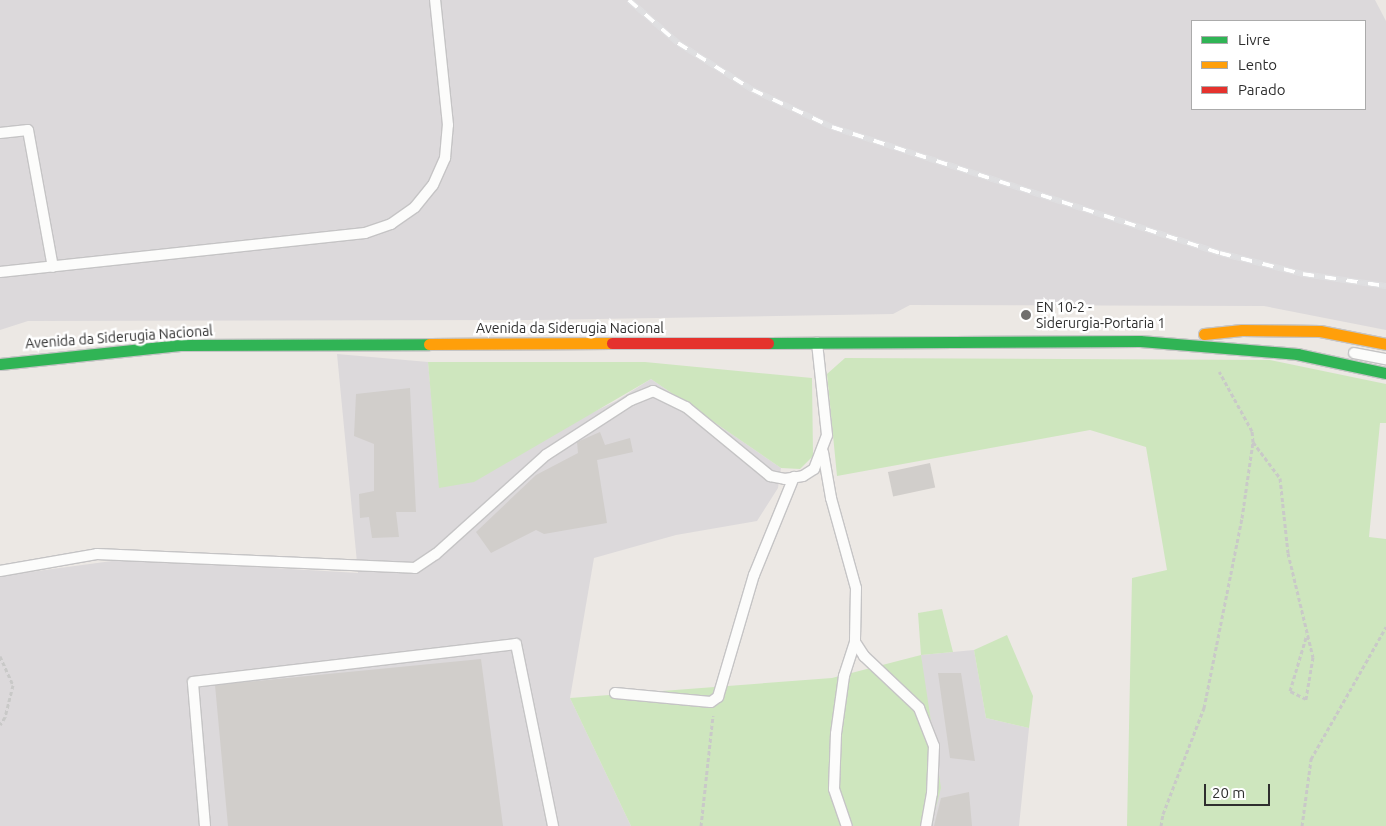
<!DOCTYPE html>
<html>
<head>
<meta charset="utf-8">
<style>
	body { margin:0 }
	#map { position:relative; width:1386px; height:826px; overflow:hidden; background:#ece8e4; font-family:Ubuntu,sans-serif }
	div>[style] { position:absolute }
	[style*='--x'] { left:calc(var(--x)*1px); top:calc(var(--y)*1px); width:calc(var(--w)*1px); rotate:calc(var(--a)*1deg) }
	.industrial>* { inset:0; background:#dcd9db }
	.green>* { inset:0; background:#cee6be }
	.building>* { inset:0; background:#d1cecb; transform-origin:0 0 }
	.path>* { height:3px; margin-top:-1.5px; transform-origin:0; background:repeating-linear-gradient(90deg,#c9c9c8 0 4px,transparent 0 6.5px) }
	.roads { filter:drop-shadow(1px 0 #c5c4c5) drop-shadow(-1px 0 #c5c4c5) drop-shadow(0 1px #c5c4c5) drop-shadow(0 -1px #c5c4c5) }
	.lane>* { height:10px; margin:-5px; padding:0 5px; transform-origin:5px; border-radius:5px; background:#fcfcfb }
	.fast>* { height:11px; margin:-5.5px; padding:0 5.5px; transform-origin:5.5px; border-radius:5.5px; background:#30b455 }
	.slow>* { height:11px; margin:-5.5px; padding:0 5.5px; transform-origin:5.5px; border-radius:5.5px; background:#ff9f0a }
	.jam>* { height:11px; margin:-5.5px; padding:0 5.5px; transform-origin:5.5px; border-radius:5.5px; background:#e5322d }
	.rail>* { height:5.5px; margin-top:-2.75px; transform-origin:0; background:repeating-linear-gradient(90deg,#fff 0 11px,#dfdfe1 0 22px); box-sizing:border-box; border-block:1px solid #dfdfe1 }
	.dots>* { width:14px; height:14px; translate:-50% -50%; box-sizing:border-box; border:2px solid #fff; border-radius:50% }
	span { translate:-50% -50%; white-space:nowrap; text-align:center; line-height:1.15; -webkit-text-stroke:5px #fff; paint-order:stroke }
	.poi-label { font-size:14px; color:#2e2e2e }
	.left { translate:0 -50%; text-align:left }
	.street-label { font-size:14px; color:#2e2e2e }
	.legend { position:absolute; left:1191px; top:20px; width:175px; height:90px; box-sizing:border-box; background:#fff; border:1px solid #ababab; margin:0; padding:6px 9px; list-style:none; font-size:15px; color:#2e2e2e }
	.legend li { display:flex; align-items:center; gap:10px; height:25px }
	.legend b { width:25px; border:1px solid #ababab }
	.scale { position:absolute; left:1204px; top:784px; width:66px; height:22px; box-sizing:border-box; border:2px solid #2e2e2e; border-top:0; padding-left:6px; font-size:15px; line-height:18px; white-space:nowrap; color:#2e2e2e; -webkit-text-stroke:4px #fff; paint-order:stroke }
</style>
</head>
<body>
<div id="map">
	<div class="industrial">
		<div style="clip-path:polygon(evenodd,0 0,1375px 0,1386px 21px,1386px 330px,1264px 306px,910px 305px,893px 314px,537px 320px,28px 321px,0 330px,0 0,1192px 21px,1365px 21px,1365px 109px,1192px 109px,1192px 21px)"></div>
		<div style="clip-path:polygon(337px 354px,428px 362px,440px 487px,616px 401px,651px 379px,781px 468px,778px 488px,757px 521px,676px 535px,594px 558px,570px 698px,631px 826px,0 826px,0 576px,127px 559px,358px 573px)"></div>
		<div style="clip-path:polygon(974px 650px,986px 718px,1029px 728px,1019px 826px,931px 826px,921px 655px)"></div>
	</div>
	<div class="green">
		<div style="clip-path:polygon(845px 358px,1270px 360px,1386px 384px,1386px 423px,1380px 423px,1369px 537px,1386px 539px,1386px 826px,1127px 826px,1132px 578px,1167px 570px,1146px 447px,1090px 430px,837px 476px,827px 374px)"></div>
		<div style="clip-path:polygon(428px 362px,645px 362px,812px 378px,813px 456px,800px 469px,781px 468px,651px 379px,474px 482px,439px 488px)"></div>
		<div style="clip-path:polygon(942px 609px,953px 652px,921px 655px,941px 788px,931px 826px,631px 826px,570px 698px,832px 678px,921px 655px,918px 613px)"></div>
		<div style="clip-path:polygon(1007px 635px,1033px 696px,1029px 728px,986px 718px,974px 650px)"></div>
	</div>
	<div class="building">
		<div style="clip-path:polygon(410px 388px,416px 512px,396px 512px,399px 537px,372px 538px,369px 517px,360px 518px,359px 494px,374px 491px,374px 444px,354px 436px,356px 394px)"></div>
		<div style="clip-path:polygon(600px 432px,605px 445px,630px 438px,633px 452px,597px 460px,607px 523px,544px 534px,536px 530px,491px 553px,476px 532px,536px 475px,578px 453px,577px 442px)"></div>
		<div style="left:930px;top:463px;width:25px;height:43px;rotate:78deg"></div>
		<div style="clip-path:polygon(481px 659px,503px 826px,228px 826px,215px 685px)"></div>
		<div style="clip-path:polygon(938px 673px,961px 673px,975px 761px,950px 758px)"></div>
		<div style="clip-path:polygon(969px 792px,972px 826px,934px 826px,941px 798px)"></div>
	</div>
	<div class="path">
		<div style="--x:1253;--y:442;--w:45;--a:53.1"></div>
		<div style="--x:1280;--y:478;--w:75;--a:83.9"></div>
		<div style="--x:1288;--y:553;--w:107;--a:76.5"></div>
		<div style="--x:1313;--y:657;--w:43;--a:99.5"></div>
		<div style="--x:1306;--y:699;--w:18;--a:-153"></div>
		<div style="--x:1290;--y:691;--w:59;--a:-73.4"></div>
		<div style="--x:0;--y:656;--w:32;--a:66"></div>
		<div style="--x:13;--y:685;--w:33;--a:104"></div>
		<div style="--x:5;--y:717;--w:9;--a:122"></div>
		<div style="--x:701;--y:826;--w:111;--a:-83.8"></div>
		<div style="--x:1161;--y:826;--w:12;--a:-81"></div>
		<div style="--x:1163;--y:814;--w:114;--a:-68.9"></div>
		<div style="--x:1204;--y:708;--w:194;--a:-78.7"></div>
		<div style="--x:1242;--y:518;--w:77;--a:-81.8"></div>
		<div style="--x:1253;--y:442;--w:11;--a:-95"></div>
		<div style="--x:1252;--y:431;--w:68;--a:-118.8"></div>
		<div style="--x:1302;--y:826;--w:68;--a:-82.3"></div>
		<div style="--x:1311;--y:759;--w:152;--a:-60.4"></div>
	</div>
	<div class="roads">
		<div class="lane">
			<div style="--x:0;--y:133;--w:28;--a:-6"></div>
			<div style="--x:28;--y:130;--w:139;--a:79.7"></div>
			<div style="--x:0;--y:272;--w:367;--a:-6.1"></div>
			<div style="--x:365;--y:233;--w:28;--a:-19"></div>
			<div style="--x:391;--y:224;--w:29;--a:-35"></div>
			<div style="--x:415;--y:207;--w:28;--a:-51"></div>
			<div style="--x:433;--y:185;--w:30;--a:-66"></div>
			<div style="--x:445;--y:158;--w:33;--a:-85"></div>
			<div style="--x:448;--y:125;--w:126;--a:-95.9"></div>
			<div style="--x:1354;--y:353;--w:33;--a:11"></div>
			<div style="--x:823;--y:452;--w:47;--a:80.1"></div>
			<div style="--x:831;--y:498;--w:93;--a:74.5"></div>
			<div style="--x:856;--y:588;--w:54;--a:91.1"></div>
			<div style="--x:855;--y:642;--w:36;--a:108"></div>
			<div style="--x:844;--y:676;--w:59;--a:97.9"></div>
			<div style="--x:836;--y:734;--w:55;--a:92.1"></div>
			<div style="--x:834;--y:789;--w:39;--a:71"></div>
			<div style="--x:0;--y:571;--w:98;--a:-9.9"></div>
			<div style="--x:97;--y:554;--w:318;--a:2.5"></div>
			<div style="--x:415;--y:568;--w:25;--a:-34"></div>
			<div style="--x:436;--y:554;--w:148;--a:-42"></div>
			<div style="--x:546;--y:455;--w:101;--a:-32.9"></div>
			<div style="--x:631;--y:400;--w:24;--a:-22"></div>
			<div style="--x:653;--y:391;--w:37;--a:26"></div>
			<div style="--x:686;--y:407;--w:109;--a:39.4"></div>
			<div style="--x:770;--y:476;--w:15;--a:11"></div>
			<div style="--x:785;--y:479;--w:18;--a:-9"></div>
			<div style="--x:803;--y:476;--w:13;--a:-32"></div>
			<div style="--x:814;--y:469;--w:36;--a:-69"></div>
			<div style="--x:827;--y:435;--w:93;--a:-96.2"></div>
			<div style="--x:855;--y:642;--w:17;--a:57"></div>
			<div style="--x:864;--y:656;--w:76;--a:43.4"></div>
			<div style="--x:919;--y:708;--w:41;--a:68.5"></div>
			<div style="--x:934;--y:746;--w:47;--a:92.4"></div>
			<div style="--x:932;--y:793;--w:34;--a:100"></div>
			<div style="--x:615;--y:693;--w:96;--a:5.4"></div>
			<div style="--x:711;--y:702;--w:9;--a:-36"></div>
			<div style="--x:718;--y:697;--w:127;--a:-73.6"></div>
			<div style="--x:754;--y:575;--w:106;--a:-67.8"></div>
			<div style="--x:205;--y:826;--w:144;--a:-94.8"></div>
			<div style="--x:193;--y:682;--w:325;--a:-6.7"></div>
			<div style="--x:516;--y:644;--w:186;--a:78.5"></div>
		</div>
		<div class="fast">
			<div style="--x:768;--y:343;--w:372;--a:-0.3"></div>
			<div style="--x:1140;--y:341;--w:158;--a:4.7"></div>
			<div style="--x:1297;--y:354;--w:91;--a:12.1"></div>
			<div style="--x:0;--y:364;--w:181;--a:-6"></div>
			<div style="--x:180;--y:345;--w:249;--a:-0.2"></div>
		</div>
		<div class="slow">
			<div style="--x:1204;--y:334;--w:38;--a:-6"></div>
			<div style="--x:1242;--y:330;--w:78;--a:0.7"></div>
			<div style="--x:1320;--y:331;--w:67;--a:11.1"></div>
			<div style="--x:429;--y:344;--w:183;--a:-0.3"></div>
		</div>
		<div class="jam">
			<div style="--x:612;--y:343;--w:156;--a:0"></div>
		</div>
	</div>
	<div class="rail">
		<div style="--x:629;--y:0;--w:65;--a:41.3"></div>
		<div style="--x:678;--y:43;--w:89;--a:32.1"></div>
		<div style="--x:753;--y:90;--w:87;--a:25.1"></div>
		<div style="--x:832;--y:127;--w:408;--a:18"></div>
		<div style="--x:1220;--y:253;--w:86;--a:14.2"></div>
		<div style="--x:1303;--y:274;--w:84;--a:8.2"></div>
	</div>
	<div class="dots">
		<div style="left:1026px;top:315px;background:#706f6e"></div>
	</div>
	<div class="poi-label">
		<span class="left" style="left:1036px;top:315px">EN 10-2 -<br>Siderurgia-Portaria 1</span>
	</div>
	<div class="street-label">
		<span style="left:570px;top:328px">Avenida da Siderugia Nacional</span>
		<span style="left:119px;top:337px;rotate:-4deg">Avenida da Siderugia Nacional</span>
	</div>
	<ul class="legend">
	<li><b style="height:6px;background:#30b455"></b>Livre</li>
	<li><b style="height:6px;background:#ff9f0a"></b>Lento</li>
	<li><b style="height:6px;background:#e5322d"></b>Parado</li>
	</ul>
	<div class="scale">20 m</div>
</div>
</body>
</html>
